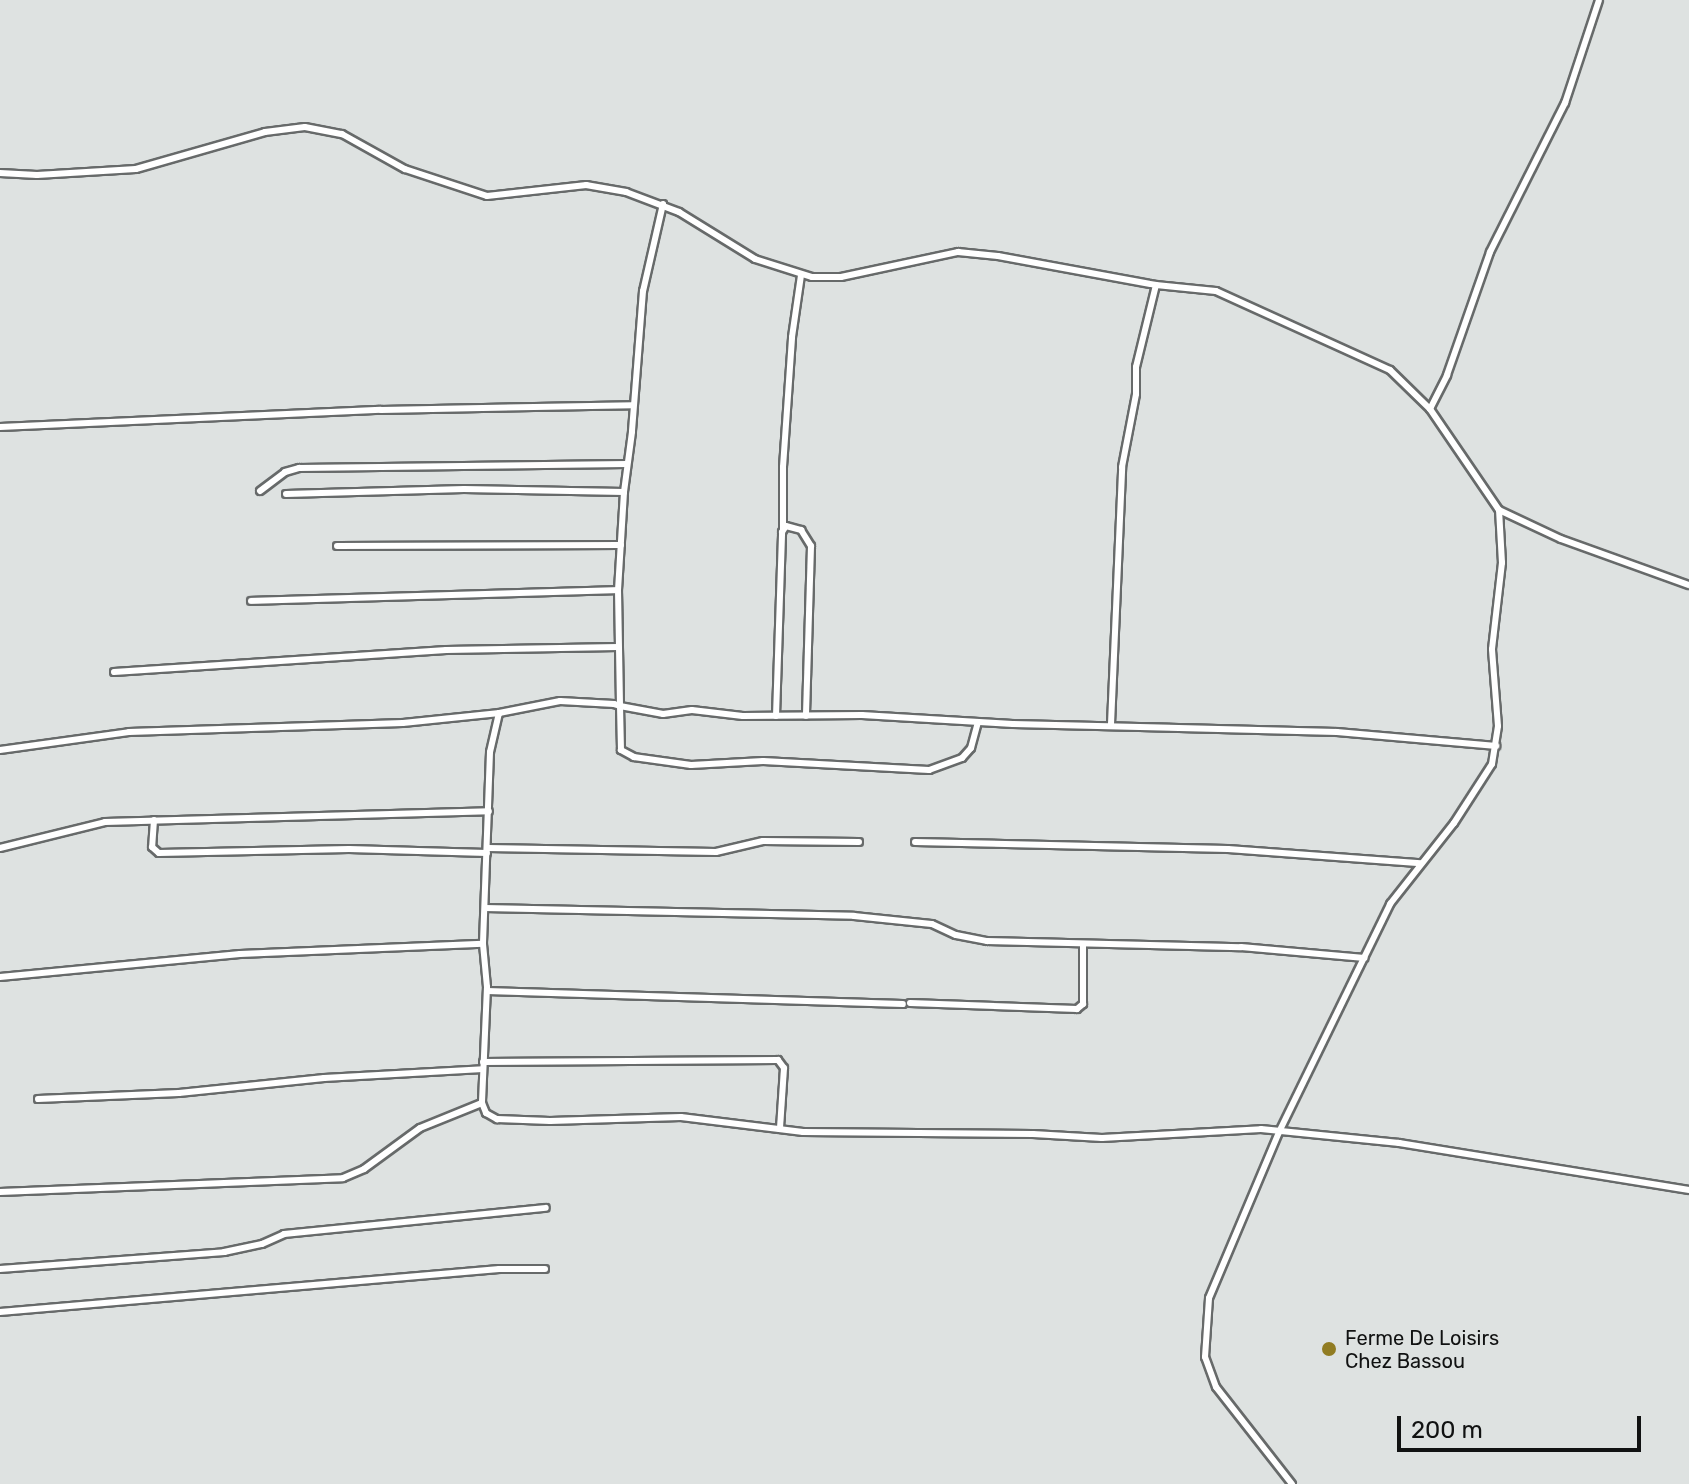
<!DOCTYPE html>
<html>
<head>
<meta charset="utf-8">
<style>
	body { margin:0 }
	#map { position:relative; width:1689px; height:1484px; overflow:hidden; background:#dee2e1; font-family:Rubik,sans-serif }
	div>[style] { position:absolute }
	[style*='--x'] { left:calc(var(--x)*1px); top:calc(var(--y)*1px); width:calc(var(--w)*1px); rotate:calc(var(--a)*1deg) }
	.roads { filter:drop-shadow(2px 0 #676a6a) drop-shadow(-2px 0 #676a6a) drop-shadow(0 2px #676a6a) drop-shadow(0 -2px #676a6a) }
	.street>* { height:6px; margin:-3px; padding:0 3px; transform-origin:3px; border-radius:3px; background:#fff }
	.dots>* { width:22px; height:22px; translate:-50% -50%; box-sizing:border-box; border:4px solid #dee2e1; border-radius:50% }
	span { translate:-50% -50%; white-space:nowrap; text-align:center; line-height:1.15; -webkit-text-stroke:6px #dee2e1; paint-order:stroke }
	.poi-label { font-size:20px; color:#111212 }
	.left { translate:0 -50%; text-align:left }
	.scale { position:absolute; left:1397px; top:1416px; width:244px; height:36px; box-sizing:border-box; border:4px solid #111212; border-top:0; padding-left:10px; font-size:24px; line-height:28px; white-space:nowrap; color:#111212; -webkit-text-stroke:6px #dee2e1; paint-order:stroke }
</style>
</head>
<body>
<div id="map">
	<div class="roads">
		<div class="street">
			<div style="--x:0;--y:173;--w:37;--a:3"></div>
			<div style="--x:37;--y:175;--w:99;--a:-3.5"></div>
			<div style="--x:136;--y:169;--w:134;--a:-16"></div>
			<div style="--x:265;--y:132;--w:40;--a:-7.1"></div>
			<div style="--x:305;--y:127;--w:38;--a:11"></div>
			<div style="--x:342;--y:134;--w:72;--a:29.1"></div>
			<div style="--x:405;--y:169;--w:86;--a:18.2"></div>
			<div style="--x:487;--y:196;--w:100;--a:-6.3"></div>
			<div style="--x:586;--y:185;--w:41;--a:9.9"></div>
			<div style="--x:626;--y:192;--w:57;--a:20.7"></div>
			<div style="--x:679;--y:212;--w:89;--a:31.7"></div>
			<div style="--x:755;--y:259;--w:60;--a:17.5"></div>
			<div style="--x:812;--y:277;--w:29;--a:0"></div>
			<div style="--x:841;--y:277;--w:120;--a:-12.1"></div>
			<div style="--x:958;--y:252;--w:40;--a:5.7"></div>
			<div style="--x:998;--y:256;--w:161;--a:10.4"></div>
			<div style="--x:1156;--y:285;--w:60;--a:5.7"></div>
			<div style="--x:1216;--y:291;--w:191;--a:24.4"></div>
			<div style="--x:1390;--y:370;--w:56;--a:44.3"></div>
			<div style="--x:1430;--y:409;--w:122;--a:55.7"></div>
			<div style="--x:1499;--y:510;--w:68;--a:25.1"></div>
			<div style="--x:1561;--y:539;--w:136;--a:19.8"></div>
			<div style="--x:663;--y:204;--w:89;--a:102.9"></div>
			<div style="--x:643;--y:291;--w:141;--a:94.5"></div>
			<div style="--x:632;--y:432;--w:61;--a:97.6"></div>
			<div style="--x:624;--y:492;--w:98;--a:93.5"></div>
			<div style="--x:618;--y:590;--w:116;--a:89"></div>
			<div style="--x:620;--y:706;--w:44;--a:10.5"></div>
			<div style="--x:663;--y:714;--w:29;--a:-8"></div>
			<div style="--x:692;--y:710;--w:51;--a:6.7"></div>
			<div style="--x:743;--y:716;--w:119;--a:-0.5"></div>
			<div style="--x:862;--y:715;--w:151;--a:3.4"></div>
			<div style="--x:1013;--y:724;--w:324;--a:1.4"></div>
			<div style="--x:1337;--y:732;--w:160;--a:5"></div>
			<div style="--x:1430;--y:409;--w:38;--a:-63"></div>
			<div style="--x:1447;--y:375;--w:130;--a:-70.7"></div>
			<div style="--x:1490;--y:252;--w:167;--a:-63.3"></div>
			<div style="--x:1565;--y:103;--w:108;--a:-71.7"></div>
			<div style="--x:0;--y:427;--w:381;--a:-2.6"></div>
			<div style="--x:381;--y:410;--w:252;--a:-1.1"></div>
			<div style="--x:260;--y:491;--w:31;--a:-37"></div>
			<div style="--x:285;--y:472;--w:15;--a:-16"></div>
			<div style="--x:299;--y:468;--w:328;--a:-0.7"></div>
			<div style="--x:286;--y:494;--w:178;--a:-1.6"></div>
			<div style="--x:464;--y:489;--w:160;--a:1.1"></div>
			<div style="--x:783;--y:529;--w:62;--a:-90"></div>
			<div style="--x:783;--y:467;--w:130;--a:-86"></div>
			<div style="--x:792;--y:337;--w:63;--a:-81.7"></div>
			<div style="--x:337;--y:546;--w:284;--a:-0.2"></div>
			<div style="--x:251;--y:601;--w:367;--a:-1.7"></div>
			<div style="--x:114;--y:672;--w:333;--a:-3.8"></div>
			<div style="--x:446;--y:650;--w:172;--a:-1"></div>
			<div style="--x:776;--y:716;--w:184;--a:-88.1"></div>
			<div style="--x:782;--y:532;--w:7;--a:-56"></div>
			<div style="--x:786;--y:526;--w:16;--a:15"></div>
			<div style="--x:801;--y:530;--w:19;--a:58"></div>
			<div style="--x:811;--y:546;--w:170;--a:91.7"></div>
			<div style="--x:978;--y:722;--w:27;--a:105"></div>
			<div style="--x:971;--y:748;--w:13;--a:132"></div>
			<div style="--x:962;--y:758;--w:35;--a:160"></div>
			<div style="--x:929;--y:770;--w:166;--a:-176.9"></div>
			<div style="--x:763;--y:761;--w:72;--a:176.8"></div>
			<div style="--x:691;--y:765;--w:58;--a:-172"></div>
			<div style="--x:634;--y:757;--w:15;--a:-152"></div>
			<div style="--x:621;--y:750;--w:44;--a:-91.3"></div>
			<div style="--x:620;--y:706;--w:6;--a:-162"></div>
			<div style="--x:614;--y:704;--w:54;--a:-176.8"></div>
			<div style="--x:560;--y:701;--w:62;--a:168.9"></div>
			<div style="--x:499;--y:713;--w:40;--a:103"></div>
			<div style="--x:490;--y:752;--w:192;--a:92.1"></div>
			<div style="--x:483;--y:944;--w:43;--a:84.7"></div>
			<div style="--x:487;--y:987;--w:116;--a:92.5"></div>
			<div style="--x:482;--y:1103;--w:11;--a:68"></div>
			<div style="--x:486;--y:1113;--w:13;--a:29"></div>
			<div style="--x:497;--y:1119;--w:53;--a:2.2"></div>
			<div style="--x:550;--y:1121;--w:131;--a:-1.7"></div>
			<div style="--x:681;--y:1117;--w:123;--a:7"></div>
			<div style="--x:803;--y:1132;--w:230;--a:0.5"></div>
			<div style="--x:1033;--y:1134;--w:69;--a:3.3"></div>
			<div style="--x:1102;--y:1138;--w:159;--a:-3.2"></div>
			<div style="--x:1261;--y:1129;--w:139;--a:5.8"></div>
			<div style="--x:1399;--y:1143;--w:294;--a:9.2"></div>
			<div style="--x:1111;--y:724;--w:257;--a:-87.5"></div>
			<div style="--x:1122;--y:467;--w:74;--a:-79.1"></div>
			<div style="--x:1136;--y:394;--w:27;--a:-90"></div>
			<div style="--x:1136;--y:367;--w:84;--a:-76.3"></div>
			<div style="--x:0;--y:750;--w:130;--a:-7.9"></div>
			<div style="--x:129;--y:732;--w:274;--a:-1.9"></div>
			<div style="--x:403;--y:723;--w:97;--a:-5.9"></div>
			<div style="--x:154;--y:820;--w:27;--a:94"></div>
			<div style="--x:152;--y:847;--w:9;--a:41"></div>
			<div style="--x:159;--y:853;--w:190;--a:-1.2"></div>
			<div style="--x:349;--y:849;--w:138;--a:1.7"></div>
			<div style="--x:915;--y:842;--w:313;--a:1.3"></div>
			<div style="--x:1228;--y:849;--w:193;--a:4.2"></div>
			<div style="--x:0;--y:848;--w:108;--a:-13.9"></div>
			<div style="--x:105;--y:822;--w:384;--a:-1.6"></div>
			<div style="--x:488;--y:848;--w:228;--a:1"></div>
			<div style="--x:716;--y:852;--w:48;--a:-13.2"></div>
			<div style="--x:763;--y:841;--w:96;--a:0.6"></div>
			<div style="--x:485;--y:908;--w:369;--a:1.2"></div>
			<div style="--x:854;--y:916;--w:78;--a:5.9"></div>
			<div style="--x:932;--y:924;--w:26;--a:25"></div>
			<div style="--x:956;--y:935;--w:32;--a:11"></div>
			<div style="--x:987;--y:941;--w:254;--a:1.4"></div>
			<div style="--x:1241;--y:947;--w:124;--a:5.1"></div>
			<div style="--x:0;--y:977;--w:241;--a:-5.5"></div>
			<div style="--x:240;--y:954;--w:243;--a:-2.4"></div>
			<div style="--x:487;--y:991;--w:416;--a:1.8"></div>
			<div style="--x:910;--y:1003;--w:167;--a:2.1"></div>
			<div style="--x:1077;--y:1009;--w:8;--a:-40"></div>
			<div style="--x:1083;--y:1004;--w:60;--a:-90"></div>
			<div style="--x:483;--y:1062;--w:295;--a:-0.4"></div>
			<div style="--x:778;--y:1060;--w:10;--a:53"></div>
			<div style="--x:784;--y:1068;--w:61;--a:93.8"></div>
			<div style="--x:38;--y:1099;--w:141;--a:-2.4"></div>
			<div style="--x:179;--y:1093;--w:146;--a:-5.9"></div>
			<div style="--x:324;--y:1078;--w:159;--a:-3.2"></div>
			<div style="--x:0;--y:1192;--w:343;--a:-2.3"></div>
			<div style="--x:343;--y:1178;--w:23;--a:-23"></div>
			<div style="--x:364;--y:1169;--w:69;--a:-36.2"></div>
			<div style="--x:420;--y:1128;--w:67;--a:-22"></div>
			<div style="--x:0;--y:1269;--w:225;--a:-4.3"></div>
			<div style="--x:224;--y:1252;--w:39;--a:-12"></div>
			<div style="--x:262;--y:1244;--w:24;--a:-24"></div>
			<div style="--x:284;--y:1234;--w:263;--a:-5.7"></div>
			<div style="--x:0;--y:1312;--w:501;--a:-4.93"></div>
			<div style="--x:499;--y:1269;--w:46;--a:0"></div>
			<div style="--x:1292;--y:1484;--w:123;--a:-128.1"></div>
			<div style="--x:1216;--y:1387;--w:32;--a:-110"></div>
			<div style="--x:1205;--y:1357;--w:59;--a:-86.1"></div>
			<div style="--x:1209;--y:1298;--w:180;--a:-67.1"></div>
			<div style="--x:1279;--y:1132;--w:254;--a:-64"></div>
			<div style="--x:1390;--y:904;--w:103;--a:-51.7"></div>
			<div style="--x:1454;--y:823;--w:70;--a:-57.2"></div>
			<div style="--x:1492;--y:764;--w:38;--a:-81"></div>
			<div style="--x:1498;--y:726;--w:77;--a:-94.5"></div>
			<div style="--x:1492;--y:649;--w:87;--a:-83.4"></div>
			<div style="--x:1502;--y:563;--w:53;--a:-93.2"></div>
		</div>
	</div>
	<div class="dots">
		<div style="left:1329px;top:1349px;background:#917c22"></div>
	</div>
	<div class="poi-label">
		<span class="left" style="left:1345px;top:1350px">Ferme De Loisirs<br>Chez Bassou</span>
	</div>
	<div class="scale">200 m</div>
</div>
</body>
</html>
